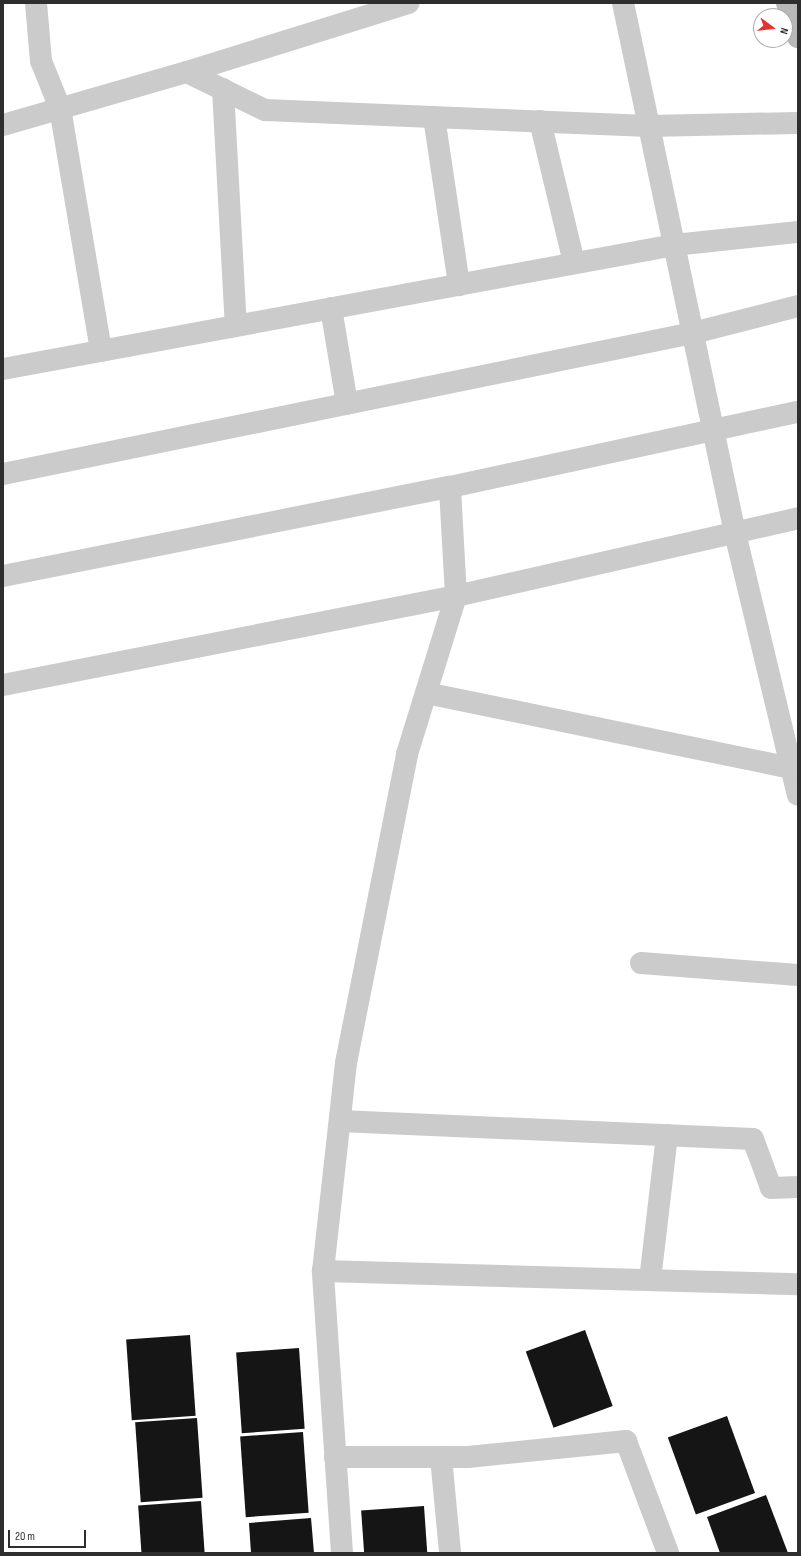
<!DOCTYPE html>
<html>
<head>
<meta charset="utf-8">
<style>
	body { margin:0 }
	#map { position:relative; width:801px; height:1556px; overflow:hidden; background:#fff; font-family:"Sofia Sans Condensed",sans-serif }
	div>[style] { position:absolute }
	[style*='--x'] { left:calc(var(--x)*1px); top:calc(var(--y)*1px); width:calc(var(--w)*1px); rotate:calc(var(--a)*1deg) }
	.building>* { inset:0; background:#151515; transform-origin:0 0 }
	.street>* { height:22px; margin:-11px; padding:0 11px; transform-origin:11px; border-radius:11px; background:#cbcbcb }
	.secondary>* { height:22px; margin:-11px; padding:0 11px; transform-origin:11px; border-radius:11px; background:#b8b8b8 }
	span { translate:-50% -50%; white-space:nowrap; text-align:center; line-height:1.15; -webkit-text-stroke:4px #fff; paint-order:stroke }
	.frame { position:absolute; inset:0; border:4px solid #2e2e2e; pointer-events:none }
	.north { position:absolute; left:753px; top:8px; width:40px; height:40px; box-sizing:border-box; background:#fff; border:1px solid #ababab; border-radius:50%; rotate:105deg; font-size:11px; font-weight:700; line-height:16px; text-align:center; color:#2e2e2e }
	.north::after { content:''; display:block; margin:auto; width:14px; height:18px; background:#e6322f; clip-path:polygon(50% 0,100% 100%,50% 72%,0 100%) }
	.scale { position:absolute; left:8px; top:1530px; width:78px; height:18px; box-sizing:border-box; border:2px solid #2e2e2e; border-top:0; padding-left:5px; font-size:12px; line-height:14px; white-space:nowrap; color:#2e2e2e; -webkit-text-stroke:3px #fff; paint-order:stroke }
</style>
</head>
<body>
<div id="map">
	<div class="building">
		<div style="left:585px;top:1330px;width:81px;height:63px;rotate:70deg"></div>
		<div style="left:190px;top:1335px;width:81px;height:64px;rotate:86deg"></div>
		<div style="left:299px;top:1348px;width:81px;height:63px;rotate:86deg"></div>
		<div style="left:727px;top:1416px;width:82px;height:63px;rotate:70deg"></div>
		<div style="left:197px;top:1418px;width:80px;height:62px;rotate:86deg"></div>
		<div style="left:303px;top:1432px;width:81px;height:63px;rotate:86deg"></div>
		<div style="clip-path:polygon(766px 1495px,788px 1553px,720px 1553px,707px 1517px)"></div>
		<div style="left:201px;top:1501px;width:52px;height:63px;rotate:86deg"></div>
		<div style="left:424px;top:1506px;width:47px;height:63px;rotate:86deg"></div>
		<div style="clip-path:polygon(311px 1518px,314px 1553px,251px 1553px,249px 1523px)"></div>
	</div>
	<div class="street">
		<div style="--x:36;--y:3;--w:58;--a:85.1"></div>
		<div style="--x:41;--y:61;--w:51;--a:68"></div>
		<div style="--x:60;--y:108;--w:246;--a:80.4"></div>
		<div style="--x:623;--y:3;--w:542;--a:78.07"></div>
		<div style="--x:735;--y:533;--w:269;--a:76.5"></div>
		<div style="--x:187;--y:72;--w:87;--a:26"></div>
		<div style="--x:265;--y:110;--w:384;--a:2.4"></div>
		<div style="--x:649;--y:126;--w:149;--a:-1.2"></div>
		<div style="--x:223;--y:89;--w:237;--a:86.9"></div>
		<div style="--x:434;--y:117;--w:170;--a:81.5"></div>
		<div style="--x:540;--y:121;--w:146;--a:76.5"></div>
		<div style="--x:3;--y:125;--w:191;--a:-16.1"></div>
		<div style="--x:187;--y:72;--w:232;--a:-17.3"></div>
		<div style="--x:331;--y:308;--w:97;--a:80.5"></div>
		<div style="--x:3;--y:369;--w:682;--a:-10.47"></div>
		<div style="--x:674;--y:245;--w:125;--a:-6"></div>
		<div style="--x:3;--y:474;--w:704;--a:-11.55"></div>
		<div style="--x:693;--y:333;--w:108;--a:-14.4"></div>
		<div style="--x:3;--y:576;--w:456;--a:-11.3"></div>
		<div style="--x:450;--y:487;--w:356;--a:-12.2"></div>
		<div style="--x:3;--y:685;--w:462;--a:-11.1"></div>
		<div style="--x:456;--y:596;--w:351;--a:-12.8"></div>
		<div style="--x:426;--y:693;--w:374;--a:11.6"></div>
		<div style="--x:641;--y:963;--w:157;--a:4.4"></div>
		<div style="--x:340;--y:1121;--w:413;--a:2.5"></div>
		<div style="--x:753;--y:1139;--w:52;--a:69.8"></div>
		<div style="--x:771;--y:1188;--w:27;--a:-2"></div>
		<div style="--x:323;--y:1271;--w:475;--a:1.6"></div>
		<div style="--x:650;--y:1280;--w:146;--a:-83.3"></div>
		<div style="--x:335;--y:1457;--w:133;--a:0"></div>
		<div style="--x:468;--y:1457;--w:159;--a:-5.8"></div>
		<div style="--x:626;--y:1441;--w:120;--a:69.4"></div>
		<div style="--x:441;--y:1457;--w:96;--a:84.6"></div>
		<div style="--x:342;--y:1553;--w:283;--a:-93.9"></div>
		<div style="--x:323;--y:1271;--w:209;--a:-83.7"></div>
		<div style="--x:346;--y:1063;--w:315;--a:-78.8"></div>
		<div style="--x:407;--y:754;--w:165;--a:-72.8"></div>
		<div style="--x:456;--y:596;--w:109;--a:-93.2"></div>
	</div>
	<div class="secondary">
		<div style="--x:787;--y:3;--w:36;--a:72"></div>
	</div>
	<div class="frame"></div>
	<div class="north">N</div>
	<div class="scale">20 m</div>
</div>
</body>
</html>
